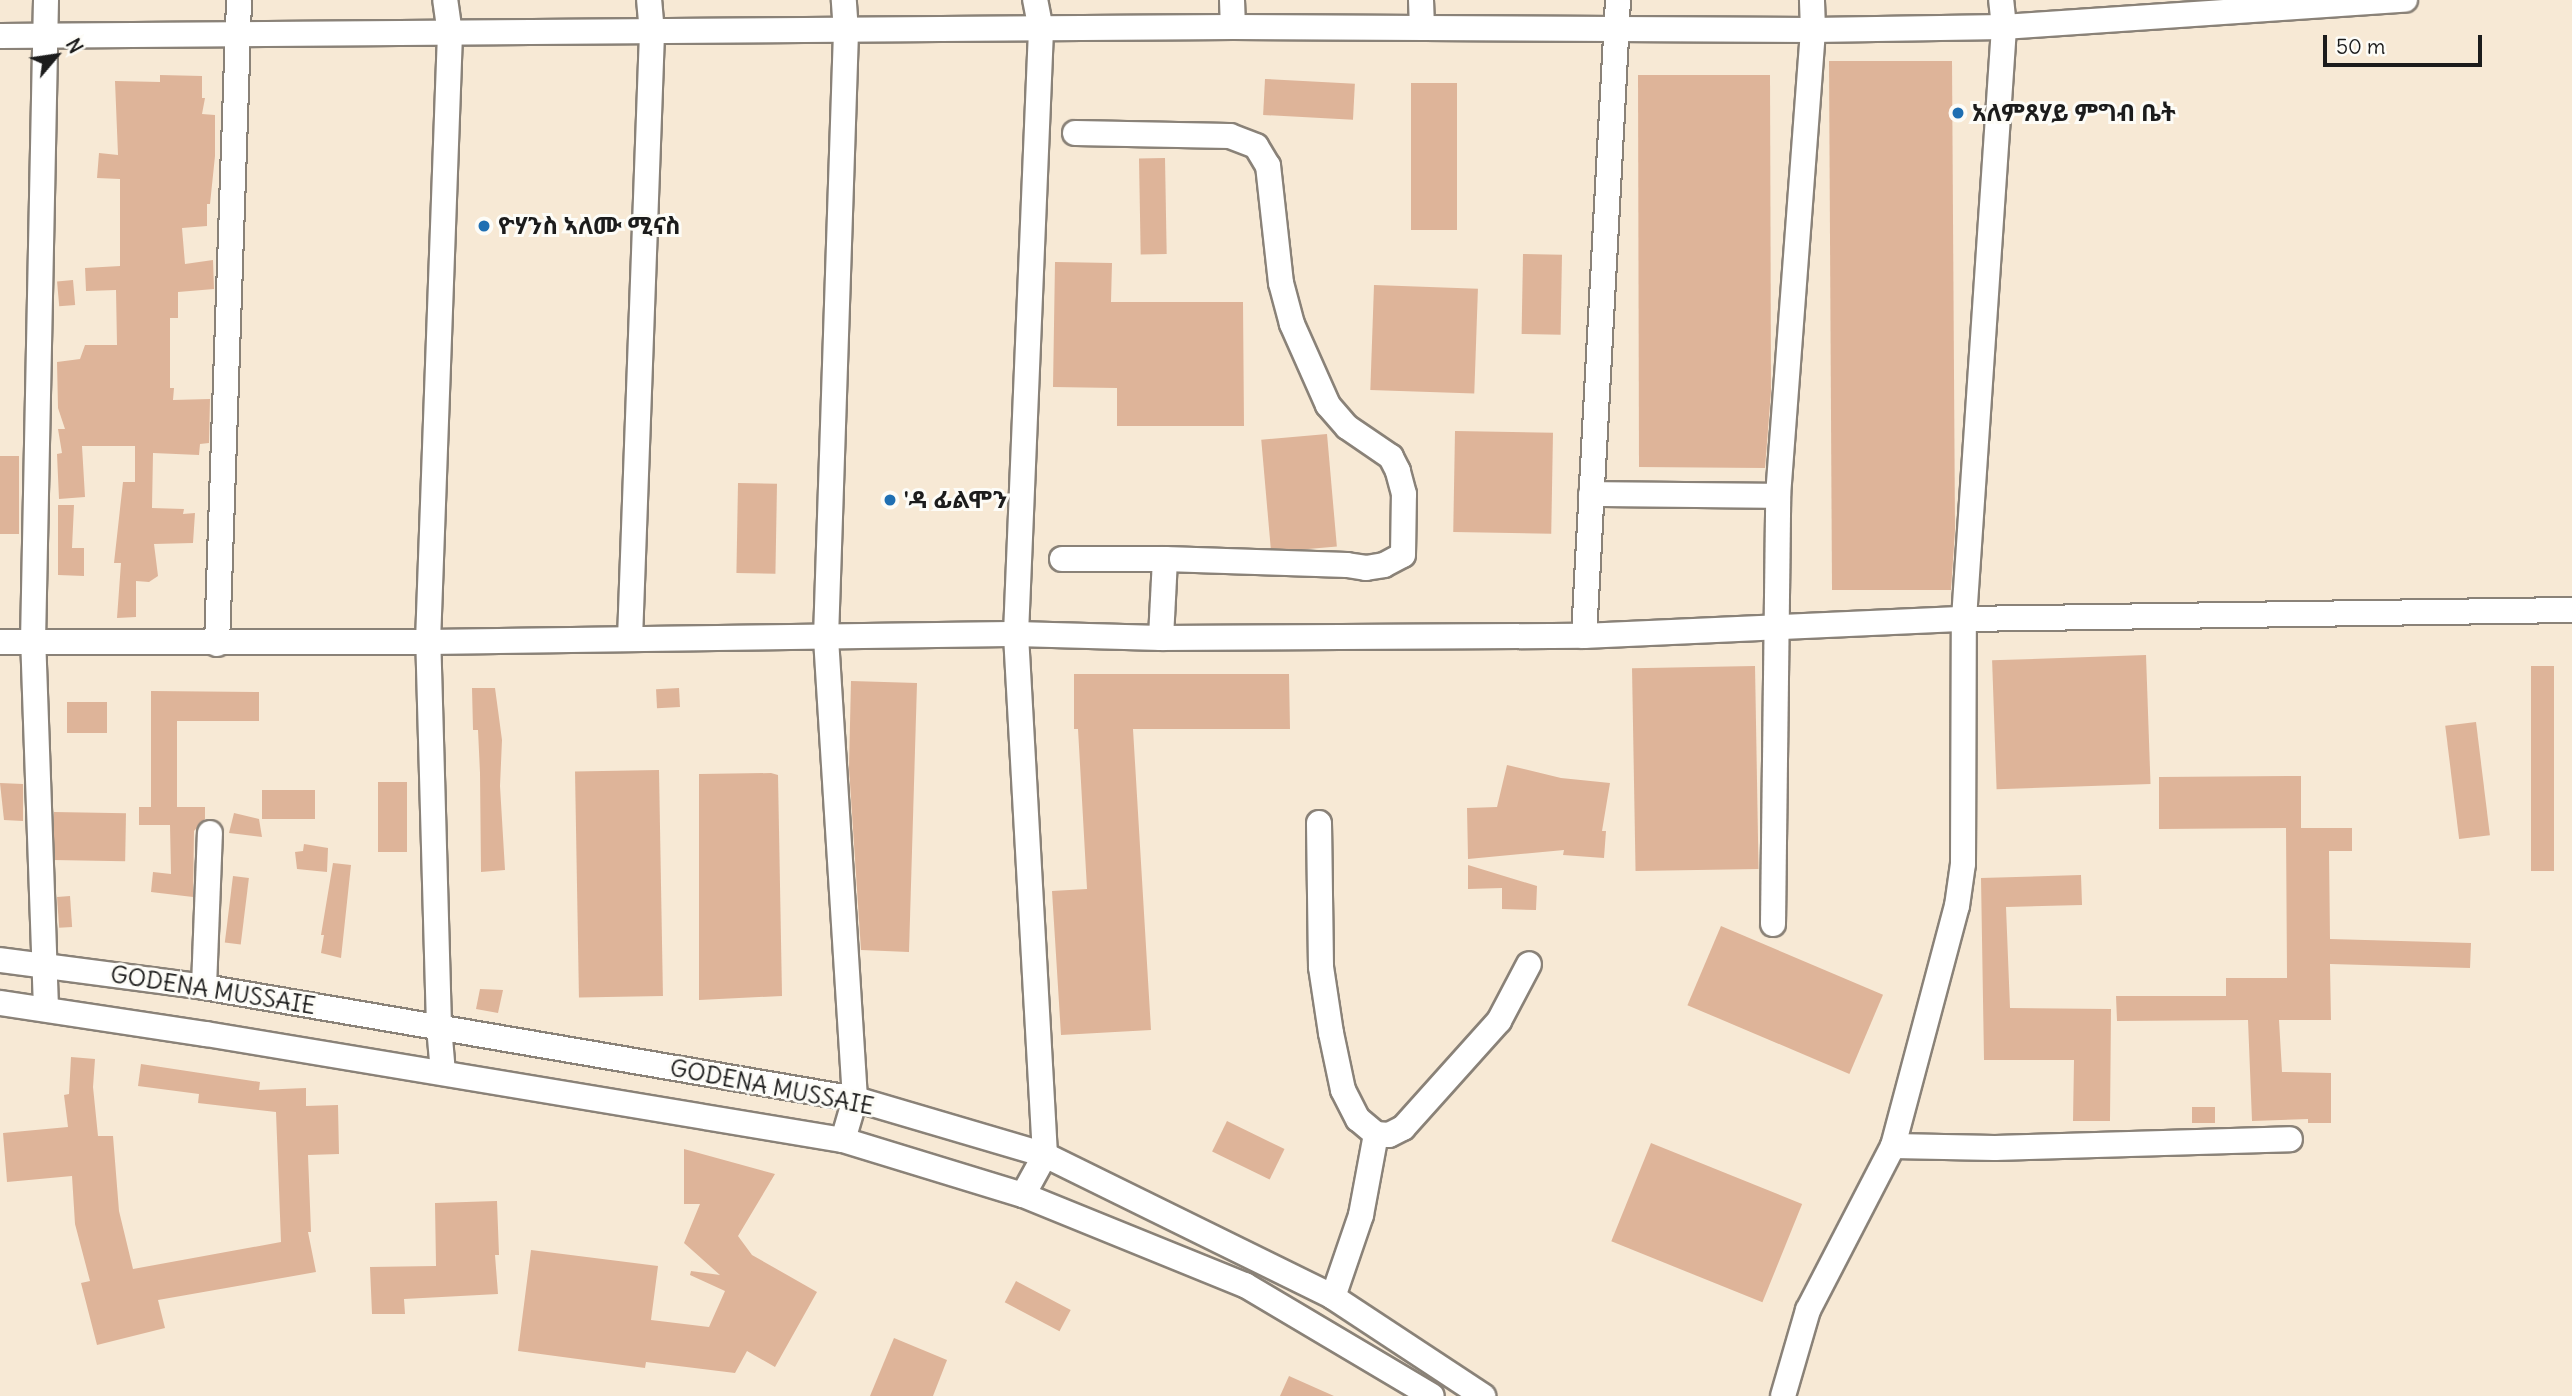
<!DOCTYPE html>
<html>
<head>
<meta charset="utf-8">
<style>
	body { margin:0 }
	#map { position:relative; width:2572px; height:1396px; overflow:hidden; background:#f7e9d5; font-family:Delius,"Noto Sans Ethiopic",sans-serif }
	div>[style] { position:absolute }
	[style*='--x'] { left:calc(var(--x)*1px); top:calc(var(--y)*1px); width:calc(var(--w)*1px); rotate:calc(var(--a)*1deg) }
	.building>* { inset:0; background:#deb499; transform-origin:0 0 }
	.roads { filter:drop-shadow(2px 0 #8a8278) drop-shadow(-2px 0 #8a8278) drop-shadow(0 2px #8a8278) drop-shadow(0 -2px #8a8278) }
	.minor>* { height:24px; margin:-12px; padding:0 12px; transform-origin:12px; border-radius:12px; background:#fff }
	.dots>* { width:19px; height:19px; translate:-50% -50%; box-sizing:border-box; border:4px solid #fdfcf7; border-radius:50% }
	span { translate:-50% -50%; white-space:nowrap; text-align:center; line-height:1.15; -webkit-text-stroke:6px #fdfcf7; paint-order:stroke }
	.poi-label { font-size:24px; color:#1c1c1c; font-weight:700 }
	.left { translate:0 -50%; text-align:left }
	.street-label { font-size:24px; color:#1c1c1c }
	.north { position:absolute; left:21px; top:21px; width:70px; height:70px; -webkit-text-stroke:5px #fdfcf7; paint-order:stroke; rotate:61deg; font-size:19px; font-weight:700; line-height:28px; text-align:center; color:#1c1c1c }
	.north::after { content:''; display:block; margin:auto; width:24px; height:32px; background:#1c1c1c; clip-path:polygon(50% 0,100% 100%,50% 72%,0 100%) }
	.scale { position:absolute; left:2323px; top:35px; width:159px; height:32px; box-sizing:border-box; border:4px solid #1c1c1c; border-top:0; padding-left:9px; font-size:21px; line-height:24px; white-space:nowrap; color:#1c1c1c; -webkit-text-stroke:5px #fdfcf7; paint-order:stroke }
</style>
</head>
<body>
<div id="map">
	<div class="building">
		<div style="clip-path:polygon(1829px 61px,1952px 61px,1955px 530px,1951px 590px,1832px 590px)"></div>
		<div style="clip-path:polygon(160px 75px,202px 76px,202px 98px,205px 98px,202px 114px,215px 115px,215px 156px,210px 204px,207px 204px,207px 226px,182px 228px,185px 264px,213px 260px,214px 289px,178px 292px,178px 318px,170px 318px,170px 388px,174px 388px,173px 400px,210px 399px,209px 443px,200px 444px,199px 455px,153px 453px,152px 508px,184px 509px,183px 514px,195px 513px,193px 543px,154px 544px,158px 576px,149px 582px,136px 581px,136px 617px,117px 618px,121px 563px,114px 563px,123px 482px,135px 482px,135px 446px,82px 446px,85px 497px,59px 499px,57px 454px,62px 453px,58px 429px,65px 429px,58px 408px,57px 362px,80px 359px,85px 345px,117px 345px,116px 290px,86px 291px,85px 268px,120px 266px,120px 179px,97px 178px,99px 153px,118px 155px,115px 81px,160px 82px)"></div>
		<div style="clip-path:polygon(1638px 75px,1770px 75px,1771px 391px,1765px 468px,1639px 467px)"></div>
		<div style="left:1265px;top:79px;width:90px;height:36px;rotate:3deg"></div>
		<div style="left:1411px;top:83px;width:46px;height:147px"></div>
		<div style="left:1165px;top:158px;width:96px;height:26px;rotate:89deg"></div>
		<div style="left:1523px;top:254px;width:39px;height:80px;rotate:1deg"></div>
		<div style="clip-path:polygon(1055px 262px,1112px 263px,1111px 302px,1243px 302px,1244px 426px,1117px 426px,1117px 388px,1053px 387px)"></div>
		<div style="left:73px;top:280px;width:25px;height:16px;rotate:85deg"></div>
		<div style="left:1374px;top:285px;width:104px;height:105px;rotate:2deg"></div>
		<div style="left:1455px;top:431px;width:98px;height:101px;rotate:1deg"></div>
		<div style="left:1327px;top:434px;width:113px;height:66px;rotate:85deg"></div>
		<div style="left:0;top:456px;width:19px;height:78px"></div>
		<div style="left:738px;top:483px;width:39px;height:90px;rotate:1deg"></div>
		<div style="clip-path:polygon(58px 505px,74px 505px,72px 548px,84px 548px,84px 576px,58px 575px)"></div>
		<div style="left:2146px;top:655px;width:129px;height:154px;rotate:88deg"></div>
		<div style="left:1755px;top:666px;width:203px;height:123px;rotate:89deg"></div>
		<div style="left:2531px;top:666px;width:23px;height:205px"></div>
		<div style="clip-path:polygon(1074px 674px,1289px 674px,1290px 729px,1133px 729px,1151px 1030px,1061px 1035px,1052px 891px,1087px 889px,1078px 729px,1074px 729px)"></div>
		<div style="clip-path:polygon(851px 681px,917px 683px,909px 952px,861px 950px,849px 768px)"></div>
		<div style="clip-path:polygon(472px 688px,495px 688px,502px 740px,500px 786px,505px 870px,481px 872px,480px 773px,478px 730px,473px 730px)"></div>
		<div style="left:679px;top:688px;width:19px;height:23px;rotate:87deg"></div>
		<div style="clip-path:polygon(151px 691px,259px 692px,259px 721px,177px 721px,177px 807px,205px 807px,205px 819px,194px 831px,193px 897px,151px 892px,153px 872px,171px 874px,170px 825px,139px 825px,139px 807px,151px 807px)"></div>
		<div style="left:67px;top:702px;width:40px;height:31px"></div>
		<div style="left:2476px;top:722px;width:114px;height:31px;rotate:83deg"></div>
		<div style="clip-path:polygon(1507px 765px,1561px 778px,1610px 783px,1602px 831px,1606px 831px,1604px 858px,1563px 855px,1564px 850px,1468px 859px,1467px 808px,1497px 807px)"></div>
		<div style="left:659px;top:770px;width:226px;height:84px;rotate:89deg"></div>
		<div style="clip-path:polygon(771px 773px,778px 775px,782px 996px,699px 1000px,699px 774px)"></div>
		<div style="clip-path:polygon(2301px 776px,2301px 828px,2352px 828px,2352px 851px,2329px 851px,2330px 939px,2471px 943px,2470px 968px,2330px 964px,2331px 1020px,2279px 1020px,2282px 1072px,2331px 1073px,2331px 1123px,2308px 1123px,2308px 1119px,2252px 1121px,2248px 1020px,2117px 1021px,2116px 996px,2226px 996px,2226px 978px,2287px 978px,2286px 828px,2159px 829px,2159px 777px)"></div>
		<div style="left:378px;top:782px;width:29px;height:70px"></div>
		<div style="clip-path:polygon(0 783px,23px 784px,23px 821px,4px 820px)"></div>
		<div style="left:262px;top:790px;width:53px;height:29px"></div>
		<div style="left:54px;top:812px;width:72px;height:48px;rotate:1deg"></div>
		<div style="clip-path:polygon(234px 813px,259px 819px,262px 837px,229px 833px)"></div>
		<div style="clip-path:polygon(304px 844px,328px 848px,327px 872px,297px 869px,295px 852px,303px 851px)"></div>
		<div style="clip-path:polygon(333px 863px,351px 865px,341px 958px,321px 953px,324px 935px,321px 935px)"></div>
		<div style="clip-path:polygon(1468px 865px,1537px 886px,1536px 910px,1502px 909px,1502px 888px,1468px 889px)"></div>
		<div style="clip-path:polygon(2081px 875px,2082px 905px,2006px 907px,2010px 1008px,2111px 1009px,2110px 1121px,2073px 1121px,2074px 1060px,1984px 1060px,1981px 878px)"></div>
		<div style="left:233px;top:876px;width:16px;height:67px;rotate:7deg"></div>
		<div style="left:70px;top:896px;width:31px;height:13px;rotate:86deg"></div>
		<div style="left:1721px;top:926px;width:176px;height:86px;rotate:23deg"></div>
		<div style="clip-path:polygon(480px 989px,503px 990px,498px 1013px,476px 1009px)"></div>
		<div style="clip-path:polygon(71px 1057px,95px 1059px,93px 1087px,98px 1136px,113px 1136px,119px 1211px,133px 1269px,281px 1242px,276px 1112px,198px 1103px,199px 1094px,138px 1086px,141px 1064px,260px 1082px,259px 1090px,306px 1088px,306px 1106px,338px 1105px,339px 1154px,308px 1155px,311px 1232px,308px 1232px,316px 1272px,158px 1300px,165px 1328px,97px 1345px,81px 1283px,90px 1281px,75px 1224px,72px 1176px,7px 1182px,3px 1133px,68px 1127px,64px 1095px,69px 1094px)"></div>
		<div style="left:2192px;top:1107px;width:23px;height:16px"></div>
		<div style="left:1227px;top:1121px;width:64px;height:34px;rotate:26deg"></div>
		<div style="left:1651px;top:1143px;width:163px;height:106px;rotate:22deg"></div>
		<div style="clip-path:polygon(684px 1149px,775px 1174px,738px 1236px,752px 1255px,817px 1292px,775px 1367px,747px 1351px,735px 1373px,646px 1362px,645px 1368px,518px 1351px,531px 1250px,658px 1266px,651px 1320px,709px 1327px,725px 1291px,690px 1275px,691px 1271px,720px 1275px,684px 1243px,700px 1204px,684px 1204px)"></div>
		<div style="clip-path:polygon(497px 1201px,499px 1255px,495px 1255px,498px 1294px,404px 1299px,405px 1314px,372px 1314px,370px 1267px,436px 1266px,435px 1203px)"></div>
		<div style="left:1016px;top:1281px;width:62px;height:24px;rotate:28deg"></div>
		<div style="clip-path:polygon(894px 1338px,947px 1360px,933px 1396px,870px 1396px)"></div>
		<div style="clip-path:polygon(1289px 1376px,1334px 1396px,1280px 1396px)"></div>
	</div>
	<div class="roads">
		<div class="minor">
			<div style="--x:1232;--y:0;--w:27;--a:88"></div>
			<div style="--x:1421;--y:0;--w:28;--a:88"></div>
			<div style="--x:0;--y:36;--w:1233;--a:-0.42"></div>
			<div style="--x:1233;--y:27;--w:580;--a:0.3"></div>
			<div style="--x:1813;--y:30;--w:191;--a:-0.9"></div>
			<div style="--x:2004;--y:27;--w:402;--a:-3.9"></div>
			<div style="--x:1591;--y:494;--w:187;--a:0.6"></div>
			<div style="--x:1062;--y:559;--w:103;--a:0"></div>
			<div style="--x:1165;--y:559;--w:182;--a:1.9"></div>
			<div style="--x:1347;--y:565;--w:19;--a:9"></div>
			<div style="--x:1366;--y:568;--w:18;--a:-9"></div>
			<div style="--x:1384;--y:565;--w:21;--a:-28"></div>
			<div style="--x:1403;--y:555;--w:61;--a:-89.1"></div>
			<div style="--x:1404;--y:494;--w:24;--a:-105"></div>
			<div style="--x:1398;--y:471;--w:16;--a:-117"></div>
			<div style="--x:1391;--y:457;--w:53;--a:-145.7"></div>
			<div style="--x:1347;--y:427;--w:29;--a:-131"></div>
			<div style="--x:1328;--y:405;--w:89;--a:-114"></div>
			<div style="--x:1292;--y:324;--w:42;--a:-105"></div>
			<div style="--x:1281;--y:283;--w:118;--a:-96.3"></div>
			<div style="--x:1268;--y:166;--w:23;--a:-121"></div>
			<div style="--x:1256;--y:146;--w:28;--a:-159"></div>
			<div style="--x:1230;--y:136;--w:155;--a:-178.9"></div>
			<div style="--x:1584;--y:636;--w:637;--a:-86.94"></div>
			<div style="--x:1161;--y:638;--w:79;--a:-87.1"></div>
			<div style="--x:630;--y:639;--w:606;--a:-87.92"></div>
			<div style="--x:652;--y:33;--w:33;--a:-95"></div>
			<div style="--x:0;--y:642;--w:428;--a:0"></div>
			<div style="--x:428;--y:642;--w:588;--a:-0.78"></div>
			<div style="--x:1016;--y:634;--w:145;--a:1.6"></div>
			<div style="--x:1161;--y:638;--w:423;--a:-0.3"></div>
			<div style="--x:1584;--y:636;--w:380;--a:-2.6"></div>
			<div style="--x:1964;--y:619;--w:608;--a:-0.85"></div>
			<div style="--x:217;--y:644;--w:644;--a:-88.04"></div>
			<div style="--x:1319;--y:823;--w:144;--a:89.2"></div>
			<div style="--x:1321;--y:967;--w:67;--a:81.4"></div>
			<div style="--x:1331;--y:1033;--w:58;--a:78.1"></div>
			<div style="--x:1343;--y:1090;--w:33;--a:63"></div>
			<div style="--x:1358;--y:1119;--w:23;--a:40"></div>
			<div style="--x:1773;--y:924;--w:428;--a:-89.3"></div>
			<div style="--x:1778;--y:496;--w:467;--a:-85.7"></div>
			<div style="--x:1813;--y:30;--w:30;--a:-92"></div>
			<div style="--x:0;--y:960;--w:206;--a:7.5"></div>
			<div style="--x:204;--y:987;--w:661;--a:9.76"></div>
			<div style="--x:855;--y:1099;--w:198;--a:16.4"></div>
			<div style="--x:1045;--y:1155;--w:321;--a:26.2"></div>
			<div style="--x:1333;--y:1297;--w:180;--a:33.4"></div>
			<div style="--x:204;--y:987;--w:154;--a:-87.8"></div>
			<div style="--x:0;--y:1003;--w:208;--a:8.6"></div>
			<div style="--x:206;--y:1034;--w:646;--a:9.45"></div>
			<div style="--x:843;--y:1140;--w:188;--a:17"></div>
			<div style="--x:1023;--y:1195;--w:240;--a:22.1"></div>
			<div style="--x:1245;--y:1285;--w:217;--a:30.7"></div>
			<div style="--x:46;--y:1008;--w:366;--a:-92"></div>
			<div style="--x:33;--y:642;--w:642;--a:-88.84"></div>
			<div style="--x:443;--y:1073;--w:47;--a:-94.9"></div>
			<div style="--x:439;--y:1026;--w:384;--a:-91.6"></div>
			<div style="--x:428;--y:642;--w:608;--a:-87.93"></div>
			<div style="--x:450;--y:34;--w:34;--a:-98"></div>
			<div style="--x:843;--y:1140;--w:43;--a:-73.7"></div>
			<div style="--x:855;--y:1099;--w:462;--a:-93.6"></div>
			<div style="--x:826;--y:638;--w:606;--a:-88.11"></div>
			<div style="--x:846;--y:32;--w:32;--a:-94"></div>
			<div style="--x:1893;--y:1146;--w:102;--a:1.1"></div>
			<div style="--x:1995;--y:1148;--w:295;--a:-1.7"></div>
			<div style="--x:1023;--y:1195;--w:46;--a:-61.2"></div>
			<div style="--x:1045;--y:1155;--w:522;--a:-93.19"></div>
			<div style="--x:1016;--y:634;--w:605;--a:-87.63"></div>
			<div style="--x:1041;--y:30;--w:31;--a:-101"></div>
			<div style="--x:1333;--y:1297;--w:87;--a:-71.1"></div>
			<div style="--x:1361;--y:1215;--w:82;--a:-79.5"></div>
			<div style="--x:1376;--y:1134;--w:13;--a:4"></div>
			<div style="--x:1389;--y:1135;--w:16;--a:-27"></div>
			<div style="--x:1403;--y:1128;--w:144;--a:-48.1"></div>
			<div style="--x:1499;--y:1021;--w:64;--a:-62.2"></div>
			<div style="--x:1783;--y:1396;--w:90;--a:-73.8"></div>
			<div style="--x:1808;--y:1310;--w:185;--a:-62.6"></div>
			<div style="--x:1893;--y:1146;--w:248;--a:-75.1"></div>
			<div style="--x:1957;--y:906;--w:42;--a:-81.9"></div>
			<div style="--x:1963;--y:864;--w:245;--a:-89.8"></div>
			<div style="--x:1964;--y:619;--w:593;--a:-86.13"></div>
			<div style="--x:2004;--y:27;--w:27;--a:-96"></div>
		</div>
	</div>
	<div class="dots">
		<div style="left:1958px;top:113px;background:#1f6fb2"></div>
		<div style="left:484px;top:226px;background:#1f6fb2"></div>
		<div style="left:890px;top:500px;background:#1f6fb2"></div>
	</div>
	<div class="poi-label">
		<span class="left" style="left:1972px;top:113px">አለምጸሃይ ምግብ ቤት</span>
		<span class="left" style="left:498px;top:226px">ዮሃንስ ኣለሙ ሚናስ</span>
		<span class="left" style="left:904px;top:500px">'ዳ ፊልሞን</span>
	</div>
	<div class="street-label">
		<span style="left:213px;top:990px;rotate:9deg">GODENA MUSSAIE</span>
		<span style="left:772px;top:1087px;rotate:11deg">GODENA MUSSAIE</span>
	</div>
	<div class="north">N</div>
	<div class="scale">50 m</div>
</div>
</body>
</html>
